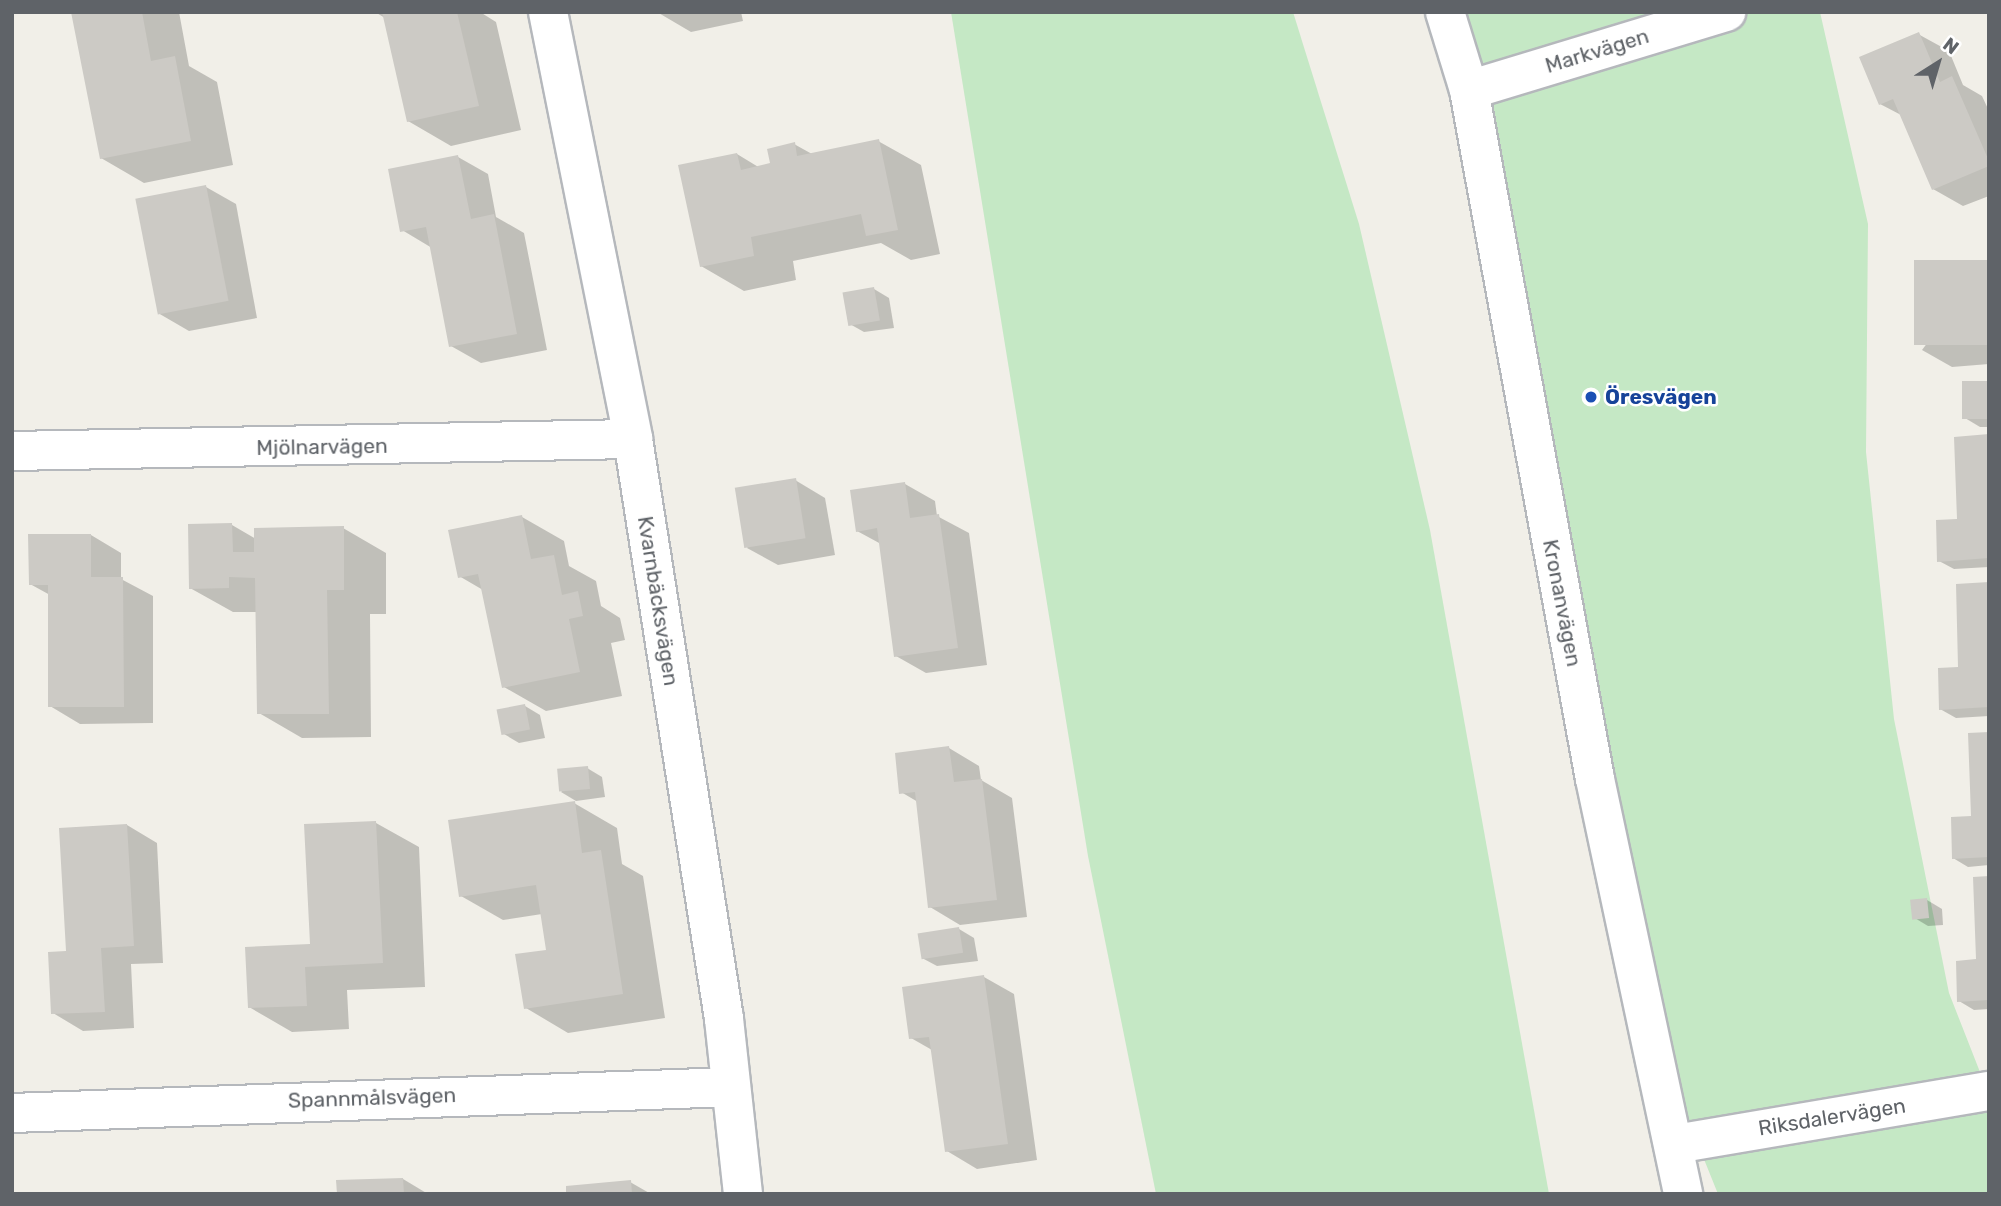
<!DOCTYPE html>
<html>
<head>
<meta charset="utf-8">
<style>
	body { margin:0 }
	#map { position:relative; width:2001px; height:1206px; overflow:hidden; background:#f1efe8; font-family:Rubik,sans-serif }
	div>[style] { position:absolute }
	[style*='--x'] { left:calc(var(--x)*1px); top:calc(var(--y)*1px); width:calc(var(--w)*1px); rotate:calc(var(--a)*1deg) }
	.green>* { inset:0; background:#c5e8c5 }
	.shadow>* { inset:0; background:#0003 }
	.building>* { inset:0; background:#cccac5; transform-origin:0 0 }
	.roads { filter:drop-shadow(2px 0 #b5b8bc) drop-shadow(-2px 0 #b5b8bc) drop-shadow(0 2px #b5b8bc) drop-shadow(0 -2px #b5b8bc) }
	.minor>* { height:38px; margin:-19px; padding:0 19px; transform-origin:19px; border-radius:19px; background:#fff }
	.dots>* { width:19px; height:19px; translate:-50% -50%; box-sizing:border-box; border:4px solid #fff; border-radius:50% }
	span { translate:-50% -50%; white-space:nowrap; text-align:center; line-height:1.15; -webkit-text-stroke:5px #fff; paint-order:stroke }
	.street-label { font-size:21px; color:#5f6368 }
	.transit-label { font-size:21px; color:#164399; font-weight:700 }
	.left { translate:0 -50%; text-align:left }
	.frame { position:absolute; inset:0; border:14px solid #5f6368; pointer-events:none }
	.north { position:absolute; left:1903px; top:28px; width:70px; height:70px; -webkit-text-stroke:5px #fff; paint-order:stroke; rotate:37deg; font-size:19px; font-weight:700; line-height:28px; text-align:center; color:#5f6368 }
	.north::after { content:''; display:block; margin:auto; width:24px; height:32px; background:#5f6368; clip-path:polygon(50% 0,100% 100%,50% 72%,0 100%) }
</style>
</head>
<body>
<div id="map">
	<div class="green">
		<div style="clip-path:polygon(951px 12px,1293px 12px,1359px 224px,1430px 530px,1549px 1194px,1156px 1194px,1088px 856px)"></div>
		<div style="clip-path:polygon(1446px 12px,1820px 12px,1868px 224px,1866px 452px,1894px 719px,1949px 993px,1989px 1095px,1989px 1194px,1718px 1194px,1662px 1055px)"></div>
	</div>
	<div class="shadow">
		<div style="clip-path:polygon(73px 12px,179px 12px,189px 66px,217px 82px,233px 165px,144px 183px,101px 158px)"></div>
		<div style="clip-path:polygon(375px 12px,480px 12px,496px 22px,521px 130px,451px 146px,408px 121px,385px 18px)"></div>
		<div style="clip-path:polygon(657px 12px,741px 12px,743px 21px,691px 32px)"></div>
		<div style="clip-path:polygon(1918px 34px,1949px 51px,1963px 85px,1982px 96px,1989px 111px,1989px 196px,1963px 206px,1933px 189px,1903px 116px,1880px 104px)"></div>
		<div style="clip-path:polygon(878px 141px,921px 165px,940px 254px,911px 260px,881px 243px,793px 261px,796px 280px,744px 291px,701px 266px,737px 154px,760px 168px,772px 165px,794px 144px,812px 154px)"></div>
		<div style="clip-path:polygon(458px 157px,488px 174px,496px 217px,524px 233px,547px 350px,481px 363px,451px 346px,432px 248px,402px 230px)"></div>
		<div style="clip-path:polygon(206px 187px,236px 204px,257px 318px,189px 331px,158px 313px)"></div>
		<div style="clip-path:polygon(1989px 261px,1989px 364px,1952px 367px,1922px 350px)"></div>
		<div style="clip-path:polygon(874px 289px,889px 298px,894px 328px,864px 332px,848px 323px)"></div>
		<div style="clip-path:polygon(1989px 383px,1989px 427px,1980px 427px,1965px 418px)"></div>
		<div style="clip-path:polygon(1989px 436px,1989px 567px,1954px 569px,1939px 561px,1963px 520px)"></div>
		<div style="clip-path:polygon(795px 480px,825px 498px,835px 555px,778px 565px,747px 548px)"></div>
		<div style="clip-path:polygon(905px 484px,935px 501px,937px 516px,969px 533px,987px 665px,926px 673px,896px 656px,881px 544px,857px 531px)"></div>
		<div style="clip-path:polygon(522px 517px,564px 541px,569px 566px,596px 581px,601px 606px,620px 618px,625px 640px,611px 643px,622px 696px,546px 711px,504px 687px,483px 590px,459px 576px)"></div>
		<div style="clip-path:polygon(232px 525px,256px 539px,343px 528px,386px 553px,386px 614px,370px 614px,371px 737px,302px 738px,259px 713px,257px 612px,233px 612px,190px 588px)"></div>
		<div style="clip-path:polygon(91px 535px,121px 553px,121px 579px,153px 596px,153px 723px,80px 724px,50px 706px,50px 595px,30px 584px)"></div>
		<div style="clip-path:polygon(1989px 584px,1989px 716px,1956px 718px,1940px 709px,1965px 669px)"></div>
		<div style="clip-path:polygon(525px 706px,540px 715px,545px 738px,519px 743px,504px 734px)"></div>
		<div style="clip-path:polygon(1989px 734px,1989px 865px,1968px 867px,1953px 858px,1978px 818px)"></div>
		<div style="clip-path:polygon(949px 748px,979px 766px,981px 780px,1012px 798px,1027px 917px,960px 925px,930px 907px,918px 802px,901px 792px)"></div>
		<div style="clip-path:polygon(587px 768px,602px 777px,605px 797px,576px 801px,561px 792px)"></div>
		<div style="clip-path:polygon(574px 803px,617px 828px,622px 864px,643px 876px,665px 1018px,568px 1033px,526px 1008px,548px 951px,542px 914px,503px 920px,461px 896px)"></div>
		<div style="clip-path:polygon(376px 823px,419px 847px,425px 987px,347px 990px,349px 1029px,292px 1032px,249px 1007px,312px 946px)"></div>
		<div style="clip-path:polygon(127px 825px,157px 843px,163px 963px,131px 964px,134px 1028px,83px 1031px,53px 1013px,68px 952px)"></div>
		<div style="clip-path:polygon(1989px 878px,1989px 1009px,1974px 1010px,1959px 1001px,1983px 961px)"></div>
		<div style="clip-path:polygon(1927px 900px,1942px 909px,1943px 925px,1928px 926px,1913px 917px)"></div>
		<div style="clip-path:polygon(959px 929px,974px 938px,978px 961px,937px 966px,922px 958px)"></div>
		<div style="clip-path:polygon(984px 977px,1014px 994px,1037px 1160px,977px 1169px,947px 1151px,932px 1050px,911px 1038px)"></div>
		<div style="clip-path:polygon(403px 1179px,428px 1194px,338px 1194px)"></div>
		<div style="clip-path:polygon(630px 1182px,651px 1194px,568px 1194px)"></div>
	</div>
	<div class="building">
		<div style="clip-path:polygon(71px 12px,142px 12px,151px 61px,175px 56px,191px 141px,100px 159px)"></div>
		<div style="clip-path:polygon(382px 12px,457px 12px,479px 106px,407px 122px)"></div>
		<div style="clip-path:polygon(1919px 32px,1940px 82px,1952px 76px,1989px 161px,1989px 166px,1932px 190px,1893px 99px,1879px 105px,1859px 57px)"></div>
		<div style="clip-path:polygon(879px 139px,898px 230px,866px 236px,861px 214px,751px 237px,754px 256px,700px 267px,678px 165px,737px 153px,741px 170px,770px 163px,767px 149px,795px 142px,797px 156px)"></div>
		<div style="clip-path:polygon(458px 155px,471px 219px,494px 214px,517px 334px,449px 347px,426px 227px,400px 232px,388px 169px)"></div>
		<div style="left:206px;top:185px;width:118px;height:72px;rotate:79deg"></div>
		<div style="left:1989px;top:260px;width:85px;height:75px;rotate:90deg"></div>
		<div style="left:874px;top:287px;width:34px;height:32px;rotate:80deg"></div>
		<div style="left:1989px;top:381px;width:38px;height:27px;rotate:90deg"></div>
		<div style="clip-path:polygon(1989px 434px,1989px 558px,1937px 562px,1936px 520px,1957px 519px,1954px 437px)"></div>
		<div style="left:796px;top:478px;width:61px;height:62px;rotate:81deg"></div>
		<div style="clip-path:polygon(905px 482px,910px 518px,939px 514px,958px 648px,894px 657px,877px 528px,856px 532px,850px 490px)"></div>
		<div style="clip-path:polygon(522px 515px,531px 559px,554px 555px,562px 595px,578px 591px,583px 616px,569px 619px,580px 672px,502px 688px,478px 574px,458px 578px,448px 530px)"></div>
		<div style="clip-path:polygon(232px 523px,233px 552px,254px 552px,254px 528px,344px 526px,344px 590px,327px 590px,329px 714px,257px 714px,255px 578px,229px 577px,229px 588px,189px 589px,188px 524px)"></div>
		<div style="clip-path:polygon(28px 534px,91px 534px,91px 577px,123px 577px,124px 707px,48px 707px,48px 585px,29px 585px)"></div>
		<div style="clip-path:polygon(1989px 582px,1989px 707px,1939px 710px,1938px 668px,1958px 667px,1956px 584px)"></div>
		<div style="left:525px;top:704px;width:26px;height:29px;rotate:79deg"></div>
		<div style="clip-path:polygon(1989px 732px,1989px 857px,1952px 859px,1951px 817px,1971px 816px,1968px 733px)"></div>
		<div style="clip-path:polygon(949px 746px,954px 782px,982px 779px,997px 900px,928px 908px,915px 792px,899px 794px,895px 753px)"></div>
		<div style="left:588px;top:766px;width:23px;height:31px;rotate:85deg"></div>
		<div style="clip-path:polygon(575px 801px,582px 853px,601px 850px,623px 994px,524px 1009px,515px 954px,546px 950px,536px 885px,459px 897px,448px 820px)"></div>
		<div style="clip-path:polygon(376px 821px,383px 963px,305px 967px,307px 1006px,248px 1008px,245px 947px,310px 944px,304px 824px)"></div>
		<div style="clip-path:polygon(127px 824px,134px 946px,101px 948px,105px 1012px,51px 1014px,48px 952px,66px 951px,59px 828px)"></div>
		<div style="clip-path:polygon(1989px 876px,1989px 1000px,1957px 1002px,1956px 961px,1976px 959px,1973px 877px)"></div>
		<div style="left:1927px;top:898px;width:20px;height:17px;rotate:84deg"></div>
		<div style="left:959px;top:927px;width:26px;height:42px;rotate:81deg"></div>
		<div style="clip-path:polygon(984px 975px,1008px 1144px,945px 1152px,929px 1037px,909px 1039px,902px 987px)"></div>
		<div style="clip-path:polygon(403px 1178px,404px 1194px,337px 1194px,336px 1180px)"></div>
		<div style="clip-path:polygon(631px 1180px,632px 1194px,566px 1194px,566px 1186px)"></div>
	</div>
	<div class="roads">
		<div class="minor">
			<div style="--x:548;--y:12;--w:435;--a:78.7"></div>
			<div style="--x:633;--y:439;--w:587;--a:81.08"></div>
			<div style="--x:724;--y:1019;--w:176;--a:83.8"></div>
			<div style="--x:1445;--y:12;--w:82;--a:72.9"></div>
			<div style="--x:1469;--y:90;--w:700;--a:79.64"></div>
			<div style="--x:1595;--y:779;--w:424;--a:78"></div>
			<div style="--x:1469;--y:90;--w:269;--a:-16.9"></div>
			<div style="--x:12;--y:451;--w:621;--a:-1.11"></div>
			<div style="--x:12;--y:1113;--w:719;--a:-2.07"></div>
			<div style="--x:1675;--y:1144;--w:318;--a:-9.6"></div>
		</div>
	</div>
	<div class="dots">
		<div style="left:1591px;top:397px;background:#1a4fb4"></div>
	</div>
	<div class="street-label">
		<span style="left:1597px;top:51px;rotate:-17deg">Markvägen</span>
		<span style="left:322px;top:447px;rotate:-1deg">Mjölnarvägen</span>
		<span style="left:658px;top:601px;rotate:81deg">Kvarnbäcksvägen</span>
		<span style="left:1562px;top:603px;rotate:79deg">Kronanvägen</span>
		<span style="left:372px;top:1098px;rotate:-2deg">Spannmålsvägen</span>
		<span style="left:1832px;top:1117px;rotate:-9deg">Riksdalervägen</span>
	</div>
	<div class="transit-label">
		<span class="left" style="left:1605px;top:397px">Öresvägen</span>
	</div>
	<div class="frame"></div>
	<div class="north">N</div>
</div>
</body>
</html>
